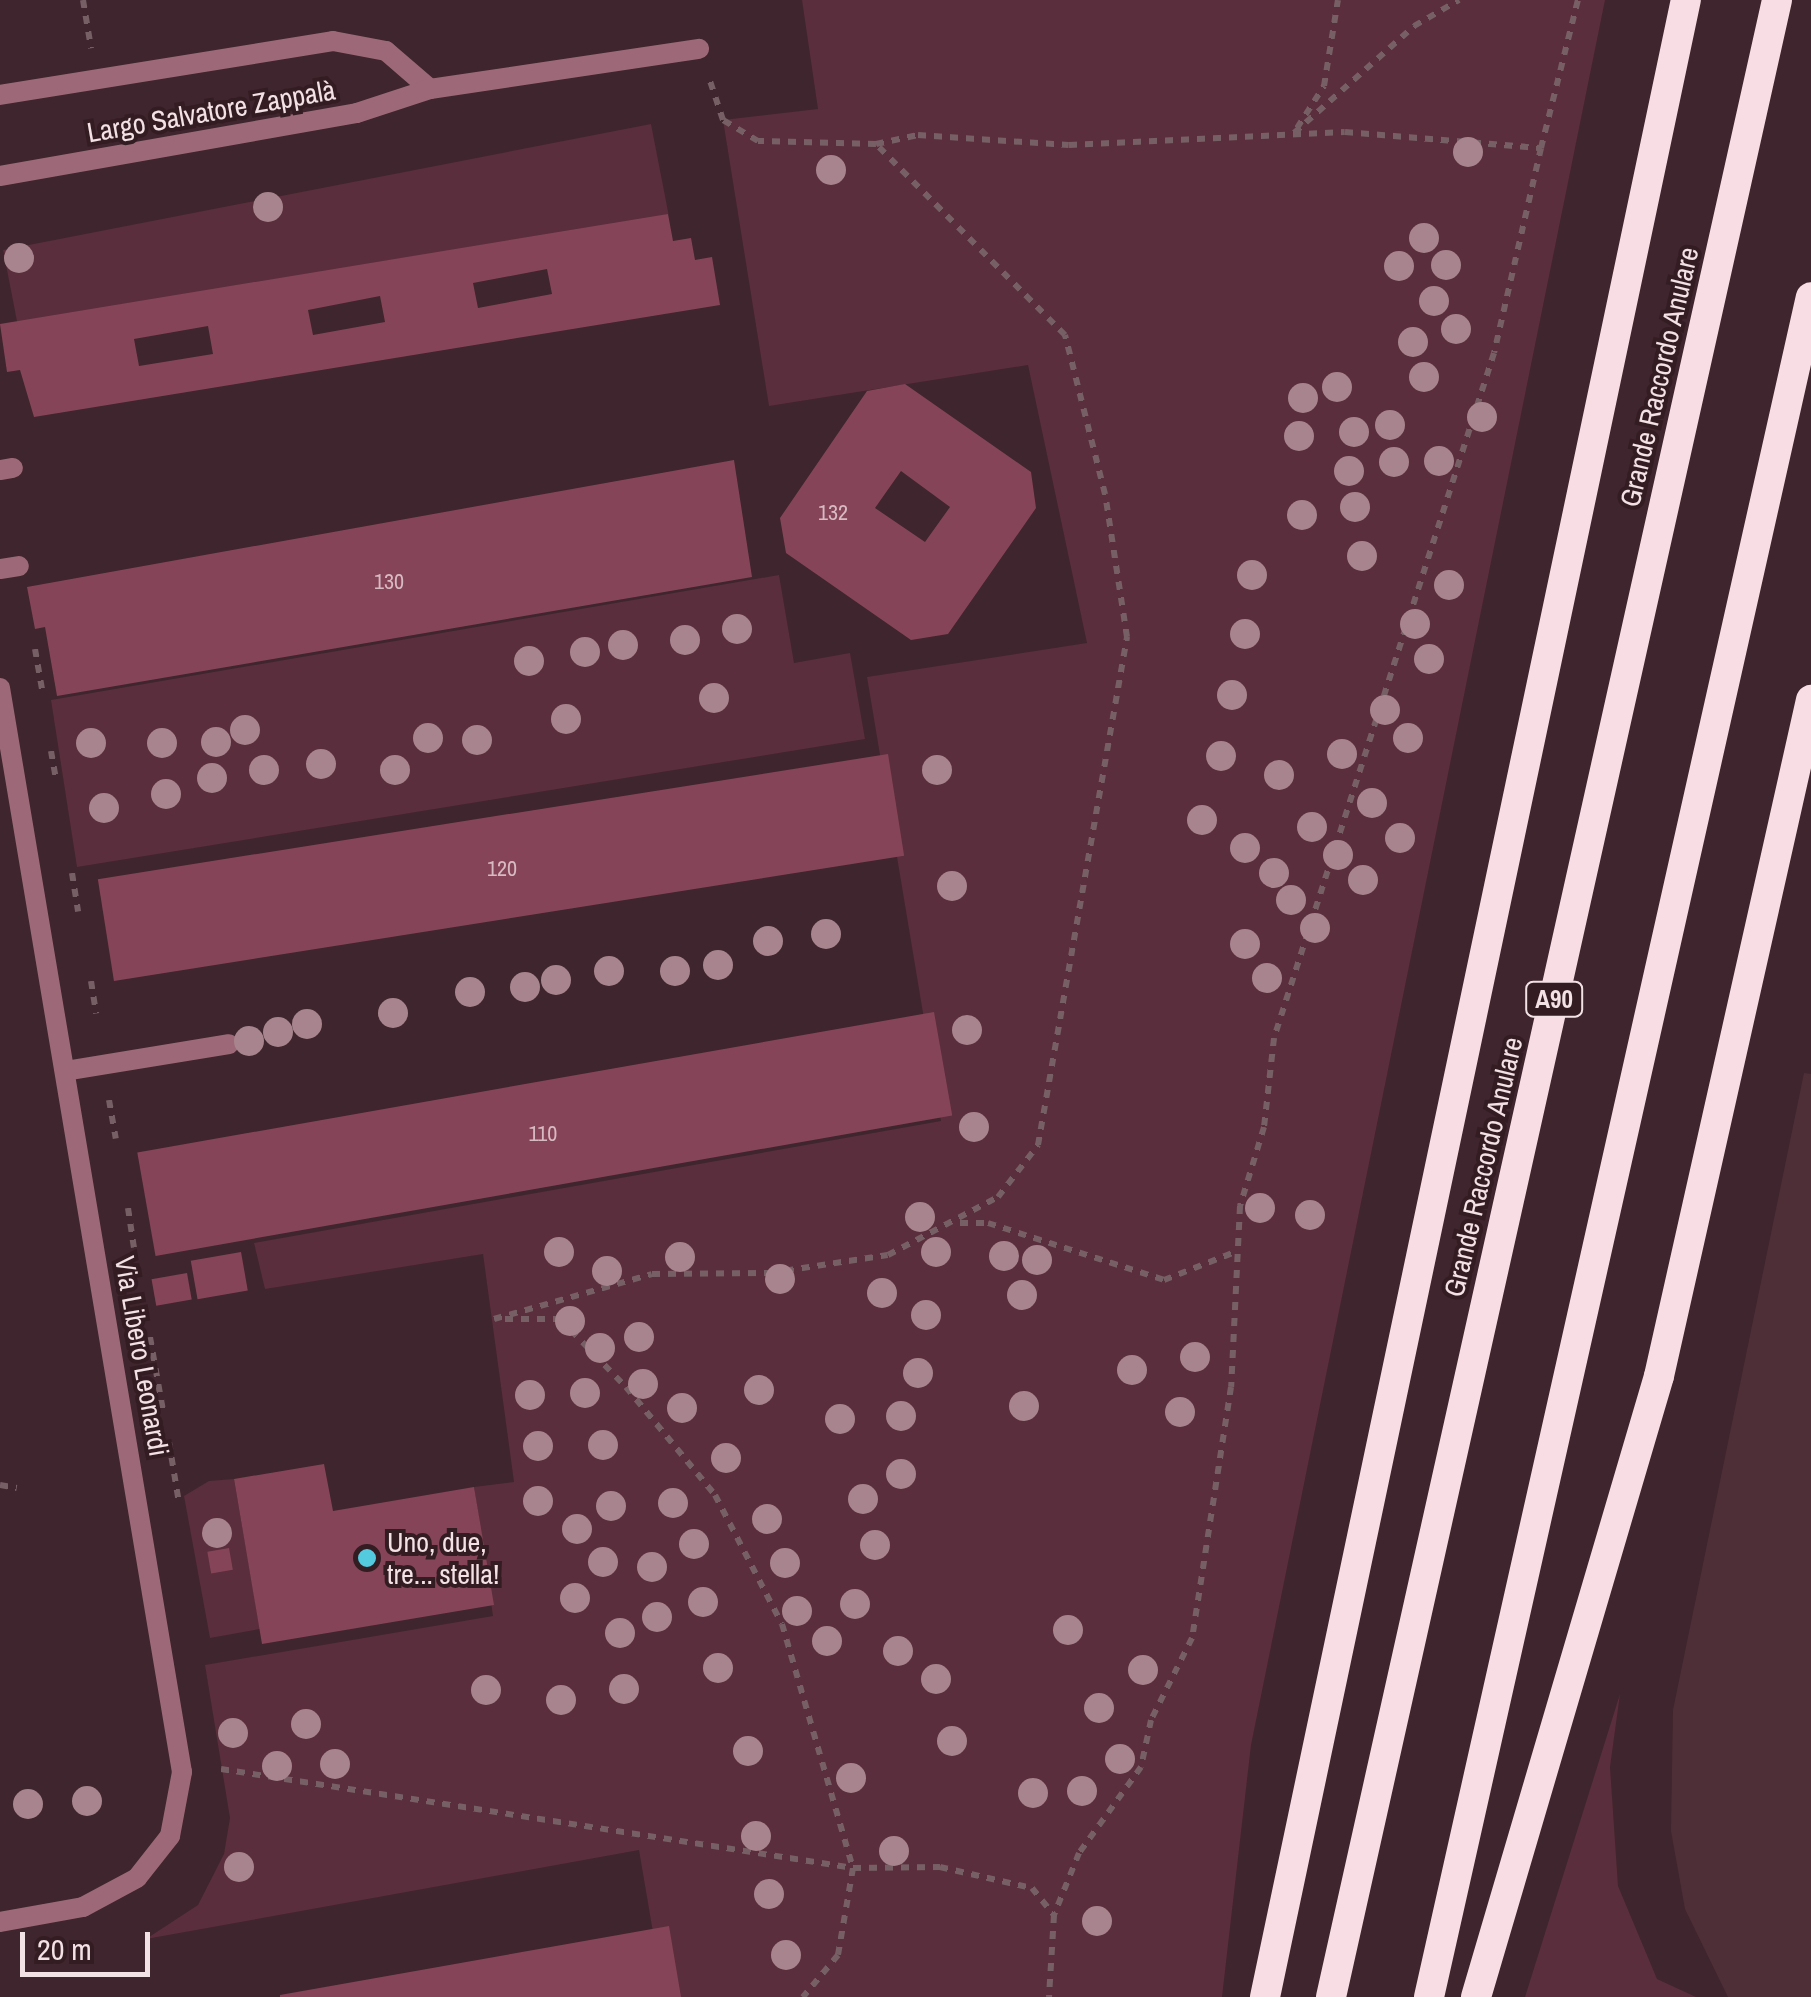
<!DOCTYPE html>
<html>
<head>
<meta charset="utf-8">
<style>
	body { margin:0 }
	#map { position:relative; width:1811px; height:1997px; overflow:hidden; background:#3f252d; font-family:"Archivo Narrow",sans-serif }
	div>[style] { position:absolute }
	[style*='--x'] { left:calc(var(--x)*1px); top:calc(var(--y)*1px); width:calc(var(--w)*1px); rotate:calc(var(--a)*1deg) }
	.built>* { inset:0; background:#4e2f38 }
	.green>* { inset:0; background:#5a2e3c; transform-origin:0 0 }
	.building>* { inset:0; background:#864459; transform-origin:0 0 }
	.path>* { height:6px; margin-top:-3px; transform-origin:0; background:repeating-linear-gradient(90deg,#775f66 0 8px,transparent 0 16px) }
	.service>* { height:20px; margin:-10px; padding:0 10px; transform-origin:10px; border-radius:10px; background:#9d6978 }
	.minor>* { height:20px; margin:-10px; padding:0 10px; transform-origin:10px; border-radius:10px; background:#9d6978 }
	.motorway>* { height:30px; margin:-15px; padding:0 15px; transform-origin:15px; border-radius:15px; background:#f8dde4 }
	.trees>* { width:30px; height:30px; margin:-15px; border-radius:50%; background:#a8858e }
	.dots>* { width:28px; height:28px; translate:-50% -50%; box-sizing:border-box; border:5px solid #341c23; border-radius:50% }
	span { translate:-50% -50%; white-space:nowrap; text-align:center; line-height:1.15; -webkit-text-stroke:8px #341c23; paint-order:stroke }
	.number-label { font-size:22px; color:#d7bac2 }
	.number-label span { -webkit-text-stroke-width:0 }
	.shield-label span { padding:2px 8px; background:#341c23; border:2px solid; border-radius:8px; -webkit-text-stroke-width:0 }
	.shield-label { font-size:25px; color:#f2e1e5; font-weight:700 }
	.street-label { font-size:28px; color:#f2e1e5 }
	.poi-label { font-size:28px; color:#f2e1e5 }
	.left { translate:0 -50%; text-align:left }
	.scale { position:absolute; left:20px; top:1932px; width:130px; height:45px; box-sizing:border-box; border:5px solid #f2e1e5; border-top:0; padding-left:12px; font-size:30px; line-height:35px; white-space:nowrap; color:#f2e1e5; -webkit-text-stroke:8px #341c23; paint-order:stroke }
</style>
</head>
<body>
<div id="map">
	<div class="built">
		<div style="clip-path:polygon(1804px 1073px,1811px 1074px,1811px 1997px,1728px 1997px,1685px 1909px,1671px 1831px,1673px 1710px)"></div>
	</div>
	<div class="green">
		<div style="clip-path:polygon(802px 0,1605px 0,1251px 1745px,1222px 1997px,664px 1997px,639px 1850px,146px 1939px,198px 1905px,224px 1854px,230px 1818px,205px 1665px,493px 1616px,474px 1487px,514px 1482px,483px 1254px,265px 1289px,254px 1243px,941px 1121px,867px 677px,1087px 643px,1028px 365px,769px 406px,723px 120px,818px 109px)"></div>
		<div style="left:651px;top:124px;width:92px;height:660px;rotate:79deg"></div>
		<div style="clip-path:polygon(779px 575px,794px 663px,850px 653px,865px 739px,77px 867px,51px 700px)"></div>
		<div style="clip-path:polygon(234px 1479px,260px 1629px,210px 1638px,184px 1496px,209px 1481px)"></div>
		<div style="clip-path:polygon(1620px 1694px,1610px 1767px,1618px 1886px,1657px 1979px,1696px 1997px,1525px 1997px)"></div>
	</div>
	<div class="building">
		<div style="clip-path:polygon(evenodd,668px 214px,673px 241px,691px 238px,695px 260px,712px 257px,720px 305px,34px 417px,20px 370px,7px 372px,0 324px,668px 214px,547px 269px,552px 294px,478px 308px,473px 283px,547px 269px,668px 214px,380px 296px,385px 322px,313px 335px,308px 310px,380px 296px,668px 214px,208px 326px,213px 354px,139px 366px,134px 339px,208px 326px)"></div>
		<div style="clip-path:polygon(evenodd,905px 384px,1031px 472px,1036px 508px,948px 634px,911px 640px,786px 553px,780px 518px,867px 391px,905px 384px,901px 471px,950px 507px,925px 542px,875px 508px,901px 471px)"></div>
		<div style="clip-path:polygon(734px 460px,752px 577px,57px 696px,45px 627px,35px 629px,27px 587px)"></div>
		<div style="left:888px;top:754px;width:103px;height:800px;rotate:81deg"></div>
		<div style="left:934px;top:1012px;width:105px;height:809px;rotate:80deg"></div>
		<div style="left:241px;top:1252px;width:39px;height:51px;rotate:80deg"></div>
		<div style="left:187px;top:1273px;width:27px;height:36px;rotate:80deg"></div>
		<div style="clip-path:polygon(324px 1464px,333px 1511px,474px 1487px,494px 1605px,262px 1644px,234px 1479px)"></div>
		<div style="left:229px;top:1548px;width:22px;height:22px;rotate:80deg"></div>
		<div style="clip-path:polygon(669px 1926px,681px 1997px,280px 1997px,280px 1995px)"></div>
	</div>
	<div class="path">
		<div style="--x:83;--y:0;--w:49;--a:80.5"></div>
		<div style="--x:1297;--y:128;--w:50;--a:-57.3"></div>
		<div style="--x:1324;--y:86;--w:87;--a:-80.8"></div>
		<div style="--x:1294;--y:133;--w:161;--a:-41.7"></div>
		<div style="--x:1414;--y:26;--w:52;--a:-30"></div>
		<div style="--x:876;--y:144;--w:43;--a:-12.1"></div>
		<div style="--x:918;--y:135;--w:151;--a:3.8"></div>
		<div style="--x:1069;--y:145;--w:276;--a:-2.7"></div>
		<div style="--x:1345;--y:132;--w:197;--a:4.7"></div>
		<div style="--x:1541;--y:148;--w:210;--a:102.9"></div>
		<div style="--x:1494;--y:353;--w:719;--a:107.81"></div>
		<div style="--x:1274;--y:1038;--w:90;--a:96.4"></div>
		<div style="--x:1264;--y:1127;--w:83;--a:106.9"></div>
		<div style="--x:1240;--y:1206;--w:181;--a:92.8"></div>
		<div style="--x:1231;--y:1387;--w:254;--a:98.8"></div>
		<div style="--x:1192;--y:1638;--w:92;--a:116.6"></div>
		<div style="--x:1151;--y:1720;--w:48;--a:102"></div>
		<div style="--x:1141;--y:1767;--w:106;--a:125.8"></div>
		<div style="--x:1079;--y:1853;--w:67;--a:112"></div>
		<div style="--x:1541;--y:148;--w:153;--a:-76"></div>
		<div style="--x:35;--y:649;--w:41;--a:80.1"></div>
		<div style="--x:51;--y:751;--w:29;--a:80"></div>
		<div style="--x:72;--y:873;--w:39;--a:81"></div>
		<div style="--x:91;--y:981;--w:33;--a:81"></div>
		<div style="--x:109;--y:1100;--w:39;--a:80"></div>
		<div style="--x:128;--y:1208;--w:40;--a:81.5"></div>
		<div style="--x:960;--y:1223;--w:28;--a:0"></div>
		<div style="--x:988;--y:1223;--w:185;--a:17.9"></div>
		<div style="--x:1164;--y:1280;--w:76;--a:-21.5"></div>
		<div style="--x:494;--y:1319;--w:164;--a:-15.9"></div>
		<div style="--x:652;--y:1274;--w:118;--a:-0.5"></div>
		<div style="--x:770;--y:1273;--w:119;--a:-8.7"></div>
		<div style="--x:888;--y:1255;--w:124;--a:-27.8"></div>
		<div style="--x:998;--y:1197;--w:66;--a:-52.4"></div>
		<div style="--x:1038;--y:1145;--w:516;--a:-80.06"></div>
		<div style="--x:1127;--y:637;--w:145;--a:-98.7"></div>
		<div style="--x:1105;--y:494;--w:164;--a:-104.1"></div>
		<div style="--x:1065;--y:335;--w:269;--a:-134.7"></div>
		<div style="--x:876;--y:144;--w:118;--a:-178.5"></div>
		<div style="--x:758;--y:141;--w:41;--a:-149"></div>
		<div style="--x:723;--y:120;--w:47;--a:-108.4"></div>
		<div style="--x:505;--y:1319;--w:55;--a:0"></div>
		<div style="--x:560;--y:1319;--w:95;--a:45.9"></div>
		<div style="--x:626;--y:1387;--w:140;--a:50.5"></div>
		<div style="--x:715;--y:1495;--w:145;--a:62.6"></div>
		<div style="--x:782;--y:1624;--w:254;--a:73.8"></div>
		<div style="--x:853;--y:1868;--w:88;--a:99.8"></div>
		<div style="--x:838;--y:1955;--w:55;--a:129.8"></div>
		<div style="--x:150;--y:1337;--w:75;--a:80"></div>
		<div style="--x:169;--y:1442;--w:62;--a:80.7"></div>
		<div style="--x:0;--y:1485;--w:17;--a:10"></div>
		<div style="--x:221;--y:1769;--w:640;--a:8.9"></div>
		<div style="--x:853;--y:1868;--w:87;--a:-0.7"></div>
		<div style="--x:940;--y:1867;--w:94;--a:12.9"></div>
		<div style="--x:1032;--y:1888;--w:35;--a:51"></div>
		<div style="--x:1054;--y:1915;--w:82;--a:93.5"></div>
	</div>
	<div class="service">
		<div style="--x:430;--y:89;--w:272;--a:-8.5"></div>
		<div style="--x:0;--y:95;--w:337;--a:-9.2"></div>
		<div style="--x:333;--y:41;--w:54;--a:10.7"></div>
		<div style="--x:386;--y:51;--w:58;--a:40.8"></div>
		<div style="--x:430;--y:89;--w:77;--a:161.8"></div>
		<div style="--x:357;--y:113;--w:363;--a:170"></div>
		<div style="--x:0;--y:470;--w:13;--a:-9"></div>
		<div style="--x:0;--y:569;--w:19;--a:-9"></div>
		<div style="--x:65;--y:1071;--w:166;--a:-9.3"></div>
	</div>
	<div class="minor">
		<div style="--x:0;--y:688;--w:1099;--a:80.47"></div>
		<div style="--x:182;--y:1772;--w:65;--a:100.6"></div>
		<div style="--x:170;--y:1836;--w:53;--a:128.2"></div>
		<div style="--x:137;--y:1878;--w:61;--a:151.8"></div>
		<div style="--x:83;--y:1907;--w:84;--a:169.8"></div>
	</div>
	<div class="motorway">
		<div style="--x:1265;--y:1997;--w:2041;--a:-78.1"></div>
		<div style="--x:1331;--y:1997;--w:2046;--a:-77.41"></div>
		<div style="--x:1429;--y:1997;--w:1742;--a:-77.34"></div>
		<div style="--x:1476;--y:1997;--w:647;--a:-73.58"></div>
		<div style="--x:1659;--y:1376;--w:693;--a:-77.33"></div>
	</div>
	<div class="trees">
		<div style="left:1468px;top:152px"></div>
		<div style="left:831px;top:170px"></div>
		<div style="left:268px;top:207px"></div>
		<div style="left:1424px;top:238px"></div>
		<div style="left:19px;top:258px"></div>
		<div style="left:1446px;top:265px"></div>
		<div style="left:1399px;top:266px"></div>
		<div style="left:1434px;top:301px"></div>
		<div style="left:1456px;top:329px"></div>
		<div style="left:1413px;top:342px"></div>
		<div style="left:1424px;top:377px"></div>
		<div style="left:1337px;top:387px"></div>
		<div style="left:1303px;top:398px"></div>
		<div style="left:1482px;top:417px"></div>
		<div style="left:1390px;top:425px"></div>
		<div style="left:1354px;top:432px"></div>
		<div style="left:1299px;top:436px"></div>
		<div style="left:1439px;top:461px"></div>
		<div style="left:1394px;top:462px"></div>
		<div style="left:1349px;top:471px"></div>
		<div style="left:1355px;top:507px"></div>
		<div style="left:1302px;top:515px"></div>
		<div style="left:1362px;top:556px"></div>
		<div style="left:1252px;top:575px"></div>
		<div style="left:1449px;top:585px"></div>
		<div style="left:1415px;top:624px"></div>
		<div style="left:737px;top:629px"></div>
		<div style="left:1245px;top:634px"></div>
		<div style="left:685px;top:640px"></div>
		<div style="left:623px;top:645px"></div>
		<div style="left:585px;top:652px"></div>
		<div style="left:1429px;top:659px"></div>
		<div style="left:529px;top:661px"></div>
		<div style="left:1232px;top:695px"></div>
		<div style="left:714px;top:698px"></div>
		<div style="left:1385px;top:710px"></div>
		<div style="left:566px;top:719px"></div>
		<div style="left:245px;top:730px"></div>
		<div style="left:428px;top:738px"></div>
		<div style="left:1408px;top:738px"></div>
		<div style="left:477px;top:740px"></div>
		<div style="left:216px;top:742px"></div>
		<div style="left:91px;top:743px"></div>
		<div style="left:162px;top:743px"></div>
		<div style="left:1342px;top:754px"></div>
		<div style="left:1221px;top:756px"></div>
		<div style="left:321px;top:764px"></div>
		<div style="left:264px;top:770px"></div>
		<div style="left:395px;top:770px"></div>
		<div style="left:937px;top:770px"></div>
		<div style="left:1279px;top:775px"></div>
		<div style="left:212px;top:778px"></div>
		<div style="left:166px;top:794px"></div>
		<div style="left:1372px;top:803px"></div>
		<div style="left:104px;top:808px"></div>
		<div style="left:1202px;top:820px"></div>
		<div style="left:1312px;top:827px"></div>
		<div style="left:1400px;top:838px"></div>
		<div style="left:1245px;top:848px"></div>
		<div style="left:1338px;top:855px"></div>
		<div style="left:1274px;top:873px"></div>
		<div style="left:1363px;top:880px"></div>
		<div style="left:952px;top:886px"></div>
		<div style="left:1291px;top:900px"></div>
		<div style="left:1315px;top:928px"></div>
		<div style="left:826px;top:934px"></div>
		<div style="left:768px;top:941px"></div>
		<div style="left:1245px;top:944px"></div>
		<div style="left:718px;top:965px"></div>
		<div style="left:609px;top:971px"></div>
		<div style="left:675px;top:971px"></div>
		<div style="left:1267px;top:978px"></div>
		<div style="left:556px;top:980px"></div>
		<div style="left:525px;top:987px"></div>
		<div style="left:470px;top:992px"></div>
		<div style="left:393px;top:1013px"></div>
		<div style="left:307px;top:1024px"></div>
		<div style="left:967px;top:1030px"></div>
		<div style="left:278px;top:1032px"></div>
		<div style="left:249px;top:1041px"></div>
		<div style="left:974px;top:1127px"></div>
		<div style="left:1260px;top:1208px"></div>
		<div style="left:1310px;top:1215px"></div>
		<div style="left:920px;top:1217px"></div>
		<div style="left:559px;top:1252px"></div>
		<div style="left:936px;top:1252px"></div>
		<div style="left:1004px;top:1256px"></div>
		<div style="left:680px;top:1257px"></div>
		<div style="left:1037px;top:1260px"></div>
		<div style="left:607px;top:1271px"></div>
		<div style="left:780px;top:1279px"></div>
		<div style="left:882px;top:1293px"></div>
		<div style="left:1022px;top:1295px"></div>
		<div style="left:926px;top:1315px"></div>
		<div style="left:570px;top:1321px"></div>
		<div style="left:639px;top:1337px"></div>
		<div style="left:600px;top:1348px"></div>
		<div style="left:1195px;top:1357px"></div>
		<div style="left:1132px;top:1370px"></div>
		<div style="left:918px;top:1373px"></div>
		<div style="left:643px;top:1384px"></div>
		<div style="left:759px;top:1390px"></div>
		<div style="left:585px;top:1393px"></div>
		<div style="left:530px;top:1395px"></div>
		<div style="left:1024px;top:1406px"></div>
		<div style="left:682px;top:1408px"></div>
		<div style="left:1180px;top:1412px"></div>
		<div style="left:901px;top:1416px"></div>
		<div style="left:840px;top:1419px"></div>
		<div style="left:603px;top:1445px"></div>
		<div style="left:538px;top:1446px"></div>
		<div style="left:726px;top:1458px"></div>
		<div style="left:901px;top:1474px"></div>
		<div style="left:863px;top:1499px"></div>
		<div style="left:538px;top:1501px"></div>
		<div style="left:673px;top:1503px"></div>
		<div style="left:611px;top:1506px"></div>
		<div style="left:767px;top:1519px"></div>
		<div style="left:577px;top:1529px"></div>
		<div style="left:217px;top:1533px"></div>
		<div style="left:694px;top:1544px"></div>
		<div style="left:875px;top:1545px"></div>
		<div style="left:603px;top:1562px"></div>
		<div style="left:785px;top:1563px"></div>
		<div style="left:652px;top:1567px"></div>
		<div style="left:575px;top:1598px"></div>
		<div style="left:703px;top:1602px"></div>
		<div style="left:855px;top:1604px"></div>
		<div style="left:797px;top:1611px"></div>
		<div style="left:657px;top:1617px"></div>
		<div style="left:1068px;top:1630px"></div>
		<div style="left:620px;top:1633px"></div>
		<div style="left:827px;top:1641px"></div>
		<div style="left:898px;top:1651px"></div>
		<div style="left:718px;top:1668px"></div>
		<div style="left:1143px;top:1670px"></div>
		<div style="left:936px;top:1679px"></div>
		<div style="left:624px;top:1689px"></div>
		<div style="left:486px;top:1690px"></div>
		<div style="left:561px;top:1700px"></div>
		<div style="left:1099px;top:1708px"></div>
		<div style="left:306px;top:1724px"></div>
		<div style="left:233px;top:1733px"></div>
		<div style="left:952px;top:1741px"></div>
		<div style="left:748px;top:1751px"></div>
		<div style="left:1120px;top:1759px"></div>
		<div style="left:335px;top:1764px"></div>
		<div style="left:277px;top:1766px"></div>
		<div style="left:851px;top:1778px"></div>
		<div style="left:1082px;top:1791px"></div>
		<div style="left:1033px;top:1793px"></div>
		<div style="left:87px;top:1801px"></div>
		<div style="left:28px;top:1804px"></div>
		<div style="left:756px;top:1836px"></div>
		<div style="left:894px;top:1851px"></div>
		<div style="left:239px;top:1867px"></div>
		<div style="left:769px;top:1894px"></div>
		<div style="left:1097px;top:1921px"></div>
		<div style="left:786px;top:1955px"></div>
	</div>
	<div class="dots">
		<div style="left:367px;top:1558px;background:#54cade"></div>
	</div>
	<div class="number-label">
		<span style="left:833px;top:513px">132</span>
		<span style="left:389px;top:582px">130</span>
		<span style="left:502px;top:869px">120</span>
		<span style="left:543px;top:1134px">110</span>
	</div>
	<div class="shield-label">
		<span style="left:1554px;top:999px">A90</span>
	</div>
	<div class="street-label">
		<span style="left:211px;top:111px;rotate:-10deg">Largo Salvatore Zappalà</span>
		<span style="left:1659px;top:377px;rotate:-77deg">Grande Raccordo Anulare</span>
		<span style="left:1483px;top:1167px;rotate:-77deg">Grande Raccordo Anulare</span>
		<span style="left:142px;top:1356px;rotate:80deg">Via Libero Leonardi</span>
	</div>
	<div class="poi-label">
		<span class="left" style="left:387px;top:1558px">Uno, due,<br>tre... stella!</span>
	</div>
	<div class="scale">20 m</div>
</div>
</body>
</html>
